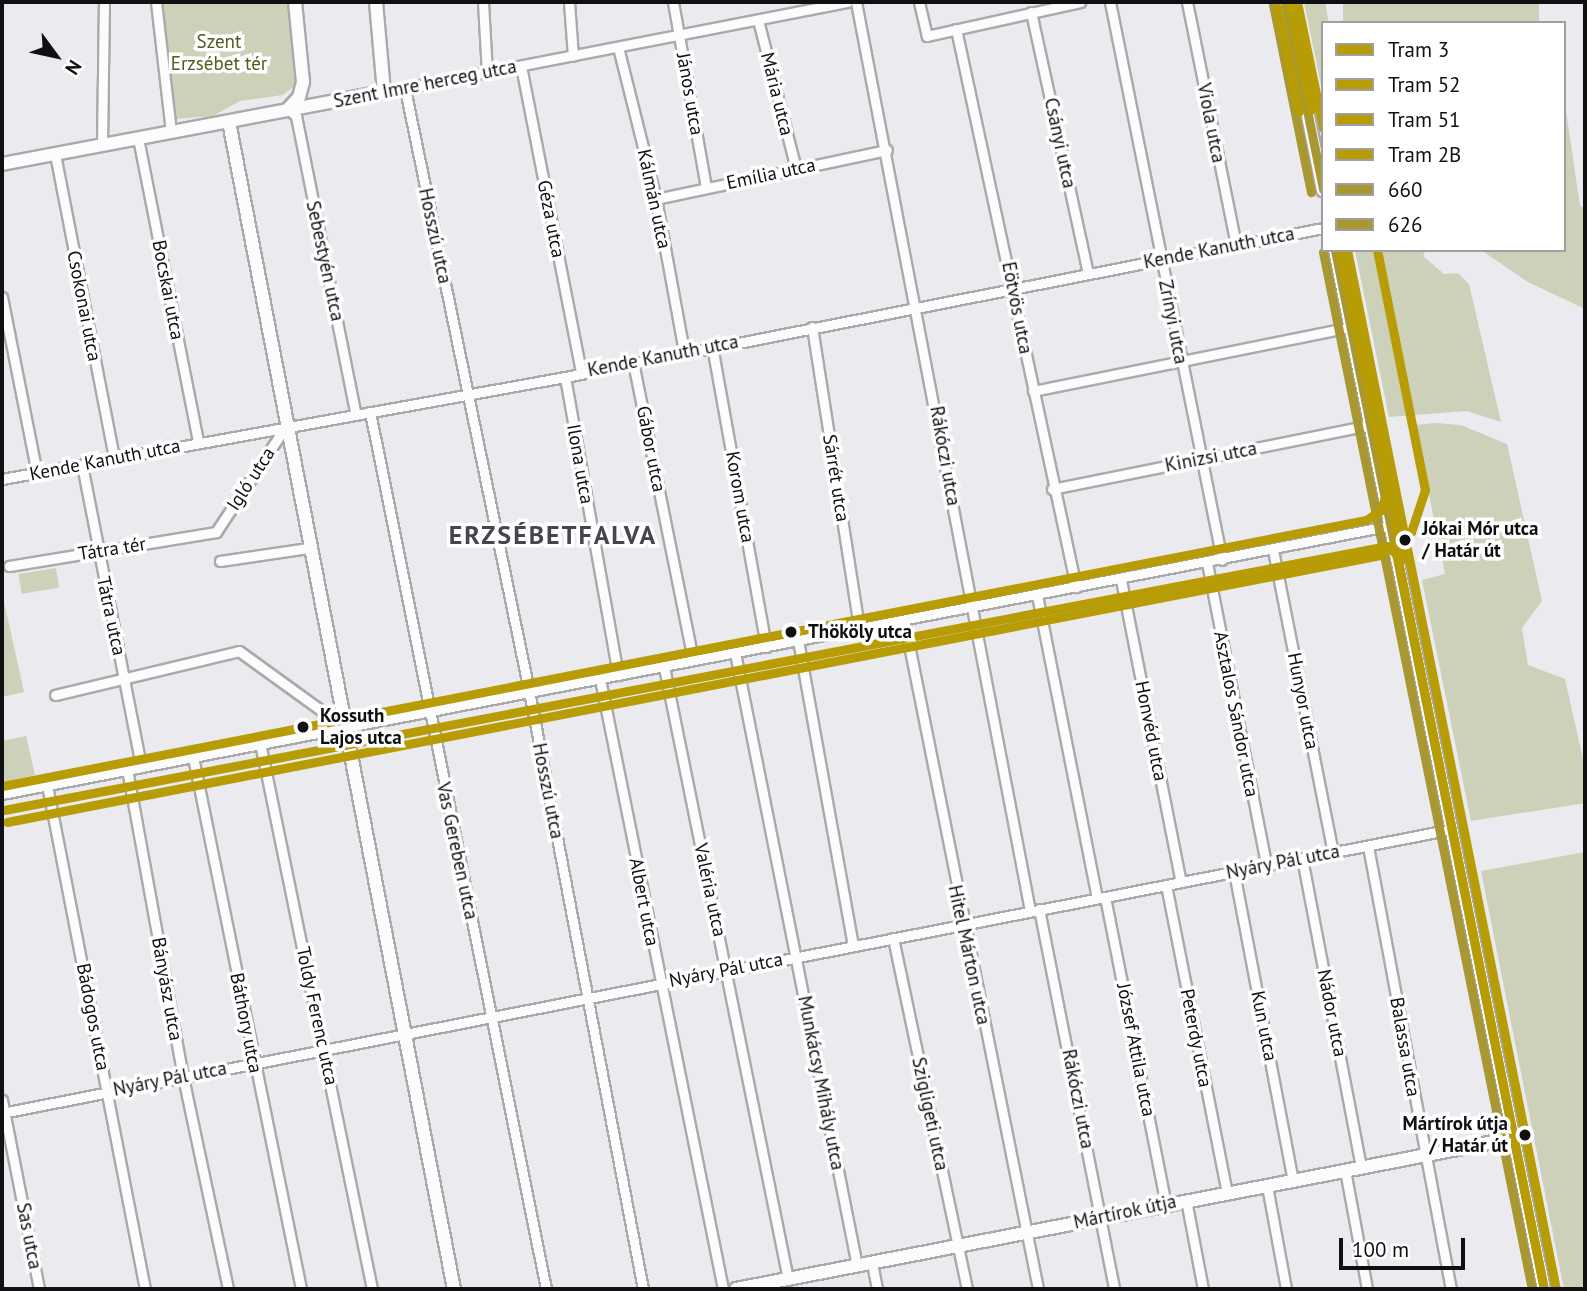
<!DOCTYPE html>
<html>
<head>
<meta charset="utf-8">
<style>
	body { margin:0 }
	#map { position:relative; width:1587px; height:1291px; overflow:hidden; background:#eaeaef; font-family:"PT Sans",sans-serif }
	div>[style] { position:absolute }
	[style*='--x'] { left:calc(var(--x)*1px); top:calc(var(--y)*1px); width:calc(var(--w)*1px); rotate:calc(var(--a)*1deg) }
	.green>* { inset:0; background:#cdd1b9; transform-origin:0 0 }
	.roads { filter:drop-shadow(2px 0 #aaaaad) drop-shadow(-2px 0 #aaaaad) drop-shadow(0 2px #aaaaad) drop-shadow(0 -2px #aaaaad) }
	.street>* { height:9px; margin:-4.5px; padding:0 4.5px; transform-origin:4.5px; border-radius:4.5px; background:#fcfcfd }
	.secondary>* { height:12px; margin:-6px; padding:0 6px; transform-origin:6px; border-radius:6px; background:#fcfcfd }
	.bus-1>* { height:9px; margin:-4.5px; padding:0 4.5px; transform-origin:4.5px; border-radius:4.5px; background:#a99832 }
	.bus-2>* { height:9px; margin:-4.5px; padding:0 4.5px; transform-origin:4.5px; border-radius:4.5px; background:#a99832 }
	.tram-1>* { height:9px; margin:-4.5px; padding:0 4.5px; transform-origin:4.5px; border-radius:4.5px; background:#b79c06 }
	.tram-2>* { height:9px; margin:-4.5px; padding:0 4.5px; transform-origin:4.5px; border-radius:4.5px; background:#b79c06 }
	.tram-3>* { height:9px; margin:-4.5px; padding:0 4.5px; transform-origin:4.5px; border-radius:4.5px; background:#b79c06 }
	.tram-4>* { height:9px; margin:-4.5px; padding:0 4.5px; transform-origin:4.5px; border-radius:4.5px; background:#b79c06 }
	.dots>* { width:19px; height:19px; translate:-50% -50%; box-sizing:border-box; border:4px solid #fff; border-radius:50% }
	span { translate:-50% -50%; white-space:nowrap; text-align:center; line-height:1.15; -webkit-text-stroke:7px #fff; paint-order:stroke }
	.park-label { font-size:19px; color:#54591d }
	.street-label { font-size:19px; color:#101013 }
	.stop-label { font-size:19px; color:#101013; font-weight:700 }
	.left { translate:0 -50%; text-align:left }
	.right { translate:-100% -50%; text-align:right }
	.district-label { font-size:26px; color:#45454c; font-weight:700; letter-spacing:2px }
	.frame { position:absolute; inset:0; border:4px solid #101013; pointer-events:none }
	.legend { position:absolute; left:1321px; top:21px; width:245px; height:231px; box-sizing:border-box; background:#fff; border:2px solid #9f9fa1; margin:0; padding:9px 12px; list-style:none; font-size:21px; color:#101013 }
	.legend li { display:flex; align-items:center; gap:14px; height:35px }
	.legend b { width:35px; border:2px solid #9f9fa1 }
	.north { position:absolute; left:21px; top:21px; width:70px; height:70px; -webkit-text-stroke:5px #fff; paint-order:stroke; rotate:123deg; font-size:19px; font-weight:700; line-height:28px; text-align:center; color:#101013 }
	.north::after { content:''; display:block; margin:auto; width:24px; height:32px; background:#101013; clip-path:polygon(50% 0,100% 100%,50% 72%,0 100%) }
	.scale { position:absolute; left:1339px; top:1238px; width:126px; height:32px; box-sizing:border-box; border:4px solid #101013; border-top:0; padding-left:9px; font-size:21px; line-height:24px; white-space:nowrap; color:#101013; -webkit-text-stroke:5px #fff; paint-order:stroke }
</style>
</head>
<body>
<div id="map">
	<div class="green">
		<div style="clip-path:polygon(162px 2px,287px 2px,296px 75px,293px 87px,283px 95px,240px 101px,213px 116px,175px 119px)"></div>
		<div style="clip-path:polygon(1304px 2px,1325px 2px,1329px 23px,1323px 23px,1323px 95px)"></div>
		<div style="left:1343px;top:2px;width:196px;height:22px"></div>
		<div style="clip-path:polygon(1564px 97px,1580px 206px,1585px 208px,1585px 309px,1528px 282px,1481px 250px,1564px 250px)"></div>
		<div style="clip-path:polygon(1355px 250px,1426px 250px,1423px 256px,1444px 274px,1458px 273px,1469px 284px,1501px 422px,1467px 411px,1389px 417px)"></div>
		<div style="clip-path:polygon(1435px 423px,1461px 425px,1507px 444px,1542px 601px,1522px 628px,1528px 665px,1565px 679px,1585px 768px,1585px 803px,1471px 821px,1422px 580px,1445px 574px,1415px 425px)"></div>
		<div style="left:56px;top:568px;width:20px;height:38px;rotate:81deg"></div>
		<div style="clip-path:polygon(2px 593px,24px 692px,2px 697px)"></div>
		<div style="clip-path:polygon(26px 736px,35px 775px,2px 782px,2px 741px)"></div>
		<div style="clip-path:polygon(1585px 852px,1585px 1289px,1564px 1289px,1481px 871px)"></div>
	</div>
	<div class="roads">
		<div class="street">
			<div style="--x:156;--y:2;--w:130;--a:83.4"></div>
			<div style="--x:483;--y:2;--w:71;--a:86.8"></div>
			<div style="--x:569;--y:2;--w:54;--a:85.8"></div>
			<div style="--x:673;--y:2;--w:188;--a:79.9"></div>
			<div style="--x:856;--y:2;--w:926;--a:79.16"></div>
			<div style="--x:919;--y:2;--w:35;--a:77"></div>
			<div style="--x:927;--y:36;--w:157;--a:-12.5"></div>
			<div style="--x:1110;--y:2;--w:569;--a:78.65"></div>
			<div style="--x:1187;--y:2;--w:247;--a:78.6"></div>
			<div style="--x:1031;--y:12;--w:268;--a:77.7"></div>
			<div style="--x:758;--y:20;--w:154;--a:75.7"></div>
			<div style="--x:956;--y:29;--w:571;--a:77.86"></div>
			<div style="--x:618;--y:47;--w:157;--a:76"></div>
			<div style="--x:656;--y:199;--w:155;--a:79.6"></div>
			<div style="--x:521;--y:66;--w:312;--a:78.9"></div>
			<div style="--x:405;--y:89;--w:620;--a:78.36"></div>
			<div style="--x:530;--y:696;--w:604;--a:79.21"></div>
			<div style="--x:384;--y:92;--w:472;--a:-11"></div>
			<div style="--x:288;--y:109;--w:11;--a:41"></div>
			<div style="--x:296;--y:116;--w:305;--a:78.7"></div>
			<div style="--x:138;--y:138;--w:310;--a:78.8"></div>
			<div style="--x:102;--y:144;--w:142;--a:-89.2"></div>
			<div style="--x:55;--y:154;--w:310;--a:79"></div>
			<div style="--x:656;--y:199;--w:236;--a:-12"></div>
			<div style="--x:2;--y:297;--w:179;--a:78.8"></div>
			<div style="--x:812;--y:327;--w:305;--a:81.1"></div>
			<div style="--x:712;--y:346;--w:306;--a:79.8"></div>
			<div style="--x:633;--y:362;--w:304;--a:78.6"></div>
			<div style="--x:565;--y:377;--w:303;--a:79.9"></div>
			<div style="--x:1033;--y:391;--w:324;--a:-11.4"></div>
			<div style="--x:370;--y:412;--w:894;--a:78.65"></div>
			<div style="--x:82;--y:465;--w:308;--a:78.9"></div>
			<div style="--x:2;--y:479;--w:572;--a:-10.27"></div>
			<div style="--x:565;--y:377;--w:773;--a:-11.12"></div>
			<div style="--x:1052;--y:489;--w:324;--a:-11.4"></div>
			<div style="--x:1273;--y:550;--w:308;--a:78.8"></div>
			<div style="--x:220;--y:561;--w:89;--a:-8.4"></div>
			<div style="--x:1207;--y:563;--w:308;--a:78.9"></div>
			<div style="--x:9;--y:566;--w:210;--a:-9.3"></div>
			<div style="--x:216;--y:532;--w:127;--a:-56.6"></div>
			<div style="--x:1121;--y:580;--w:308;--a:78.8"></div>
			<div style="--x:1037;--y:595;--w:309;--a:78.8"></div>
			<div style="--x:904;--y:620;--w:682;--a:78.67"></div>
			<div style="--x:798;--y:640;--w:311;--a:79.8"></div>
			<div style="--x:735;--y:653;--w:625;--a:78.74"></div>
			<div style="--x:664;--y:667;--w:624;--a:78.55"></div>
			<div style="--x:600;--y:679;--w:622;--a:78.6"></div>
			<div style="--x:55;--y:695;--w:189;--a:-13.4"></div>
			<div style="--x:239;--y:651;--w:130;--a:35.9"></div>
			<div style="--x:260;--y:743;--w:557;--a:78.41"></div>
			<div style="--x:193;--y:757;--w:543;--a:78.52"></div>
			<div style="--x:127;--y:769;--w:313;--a:79.7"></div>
			<div style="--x:183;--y:1077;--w:217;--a:78"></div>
			<div style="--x:47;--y:785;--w:513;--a:79"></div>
			<div style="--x:2;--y:794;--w:1416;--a:-10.95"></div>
			<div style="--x:1368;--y:846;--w:451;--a:79.4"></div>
			<div style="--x:1302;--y:858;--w:315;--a:79.2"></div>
			<div style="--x:1234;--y:872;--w:315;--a:79.2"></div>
			<div style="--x:1166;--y:885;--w:313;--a:78.8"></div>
			<div style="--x:1105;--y:897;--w:313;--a:78.8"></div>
			<div style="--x:1039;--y:909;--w:387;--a:78.8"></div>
			<div style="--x:893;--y:938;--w:359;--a:78.1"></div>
			<div style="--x:2;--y:1100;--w:193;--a:78.9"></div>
			<div style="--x:2;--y:1113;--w:1478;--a:-11.08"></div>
			<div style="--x:1345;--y:1170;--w:121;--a:79.5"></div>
			<div style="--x:1267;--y:1186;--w:105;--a:79.5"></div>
			<div style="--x:1186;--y:1200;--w:91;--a:79.2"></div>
			<div style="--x:872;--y:1263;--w:26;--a:79"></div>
		</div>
		<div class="secondary">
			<div style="--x:1285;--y:2;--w:192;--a:78.6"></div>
			<div style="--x:288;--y:109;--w:16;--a:-47"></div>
			<div style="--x:299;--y:97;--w:16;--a:-75"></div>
			<div style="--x:303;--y:82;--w:80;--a:-95.7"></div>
			<div style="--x:229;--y:122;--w:1188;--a:79.09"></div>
			<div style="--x:2;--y:164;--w:389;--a:-10.7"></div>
			<div style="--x:384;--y:92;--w:90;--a:-95.1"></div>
			<div style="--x:1335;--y:250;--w:1060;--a:78.63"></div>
			<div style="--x:736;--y:1289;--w:793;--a:-10.98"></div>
		</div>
	</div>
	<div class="bus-1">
		<div style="--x:1285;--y:2;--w:191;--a:78.5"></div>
		<div style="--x:1335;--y:250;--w:1060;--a:78.63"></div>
	</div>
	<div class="bus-2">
		<div style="--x:1273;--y:4;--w:192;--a:78.6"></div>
		<div style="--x:1323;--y:252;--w:1058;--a:78.61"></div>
	</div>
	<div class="tram-1">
		<div style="--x:1297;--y:2;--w:129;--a:78.3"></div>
		<div style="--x:1347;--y:250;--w:1060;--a:78.63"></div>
	</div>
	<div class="tram-2">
		<div style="--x:1289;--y:5;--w:107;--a:78.2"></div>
		<div style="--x:1340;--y:252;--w:313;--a:78.6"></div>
		<div style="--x:4;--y:810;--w:1408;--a:-10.81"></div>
		<div style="--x:1387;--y:546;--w:13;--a:42"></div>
		<div style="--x:1397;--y:555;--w:749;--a:78.68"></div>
	</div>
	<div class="tram-3">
		<div style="--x:2;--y:786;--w:1390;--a:-11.04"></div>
		<div style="--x:1366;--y:520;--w:17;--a:-33"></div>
		<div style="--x:1380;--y:511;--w:23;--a:-70"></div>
		<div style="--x:1388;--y:489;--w:242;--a:-101.4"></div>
	</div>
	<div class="tram-4">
		<div style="--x:1277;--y:7;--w:107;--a:78.2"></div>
		<div style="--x:7;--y:822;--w:1399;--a:-11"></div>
		<div style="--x:1380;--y:555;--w:39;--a:-37"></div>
		<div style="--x:1411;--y:532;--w:44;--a:-71.6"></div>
		<div style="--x:1425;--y:490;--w:245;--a:-101.3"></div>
	</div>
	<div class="dots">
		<div style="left:1405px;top:540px;background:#101013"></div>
		<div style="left:791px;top:632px;background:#101013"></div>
		<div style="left:303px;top:727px;background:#101013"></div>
		<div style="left:1525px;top:1135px;background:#101013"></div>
	</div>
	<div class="park-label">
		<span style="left:219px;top:53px">Szent<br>Erzsébet tér</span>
	</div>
	<div class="street-label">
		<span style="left:425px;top:84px;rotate:-11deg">Szent Imre herceg utca</span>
		<span style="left:690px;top:94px;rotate:80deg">János utca</span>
		<span style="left:777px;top:94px;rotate:76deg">Mária utca</span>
		<span style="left:1211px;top:123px;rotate:79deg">Viola utca</span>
		<span style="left:1060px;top:143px;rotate:78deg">Csányi utca</span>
		<span style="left:771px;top:174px;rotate:-12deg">Emília utca</span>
		<span style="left:654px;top:199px;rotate:78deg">Kálmán utca</span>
		<span style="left:551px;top:219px;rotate:79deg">Géza utca</span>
		<span style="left:435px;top:236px;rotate:78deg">Hosszú utca</span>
		<span style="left:1219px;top:248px;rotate:-11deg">Kende Kanuth utca</span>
		<span style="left:325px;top:261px;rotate:78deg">Sebestyén utca</span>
		<span style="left:168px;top:290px;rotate:79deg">Bocskai utca</span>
		<span style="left:84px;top:306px;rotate:79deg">Csokonai utca</span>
		<span style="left:1017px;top:308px;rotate:79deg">Eötvös utca</span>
		<span style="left:1173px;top:322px;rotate:79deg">Zrínyi utca</span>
		<span style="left:663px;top:356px;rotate:-11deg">Kende Kanuth utca</span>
		<span style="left:651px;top:449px;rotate:79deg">Gábor utca</span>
		<span style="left:945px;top:456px;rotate:80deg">Rákóczi utca</span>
		<span style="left:1211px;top:457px;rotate:-11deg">Kinizsi utca</span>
		<span style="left:105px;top:460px;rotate:-11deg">Kende Kanuth utca</span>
		<span style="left:580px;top:464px;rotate:80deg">Ilona utca</span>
		<span style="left:836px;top:478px;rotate:81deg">Sárrét utca</span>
		<span style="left:251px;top:479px;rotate:-57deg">Igló utca</span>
		<span style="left:740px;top:497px;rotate:80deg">Korom utca</span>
		<span style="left:112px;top:549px;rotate:-9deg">Tátra tér</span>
		<span style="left:111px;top:616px;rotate:78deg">Tátra utca</span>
		<span style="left:1303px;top:701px;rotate:79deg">Hunyor utca</span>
		<span style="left:1236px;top:714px;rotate:79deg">Asztalos Sándor utca</span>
		<span style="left:1151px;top:731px;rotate:79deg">Honvéd utca</span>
		<span style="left:548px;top:791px;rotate:79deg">Hosszú utca</span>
		<span style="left:457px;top:851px;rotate:78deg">Vas Gereben utca</span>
		<span style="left:1283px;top:862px;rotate:-11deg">Nyáry Pál utca</span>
		<span style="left:710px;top:890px;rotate:78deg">Valéria utca</span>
		<span style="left:644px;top:902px;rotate:79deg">Albert utca</span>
		<span style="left:969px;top:955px;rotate:78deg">Hitel Márton utca</span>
		<span style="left:726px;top:970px;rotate:-11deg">Nyáry Pál utca</span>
		<span style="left:167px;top:989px;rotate:80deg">Bányász utca</span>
		<span style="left:1332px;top:1013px;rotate:79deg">Nádor utca</span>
		<span style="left:317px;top:1016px;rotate:78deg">Toldy Ferenc utca</span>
		<span style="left:93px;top:1017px;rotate:79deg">Bádogos utca</span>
		<span style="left:246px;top:1023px;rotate:79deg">Báthory utca</span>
		<span style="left:1264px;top:1026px;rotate:79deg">Kun utca</span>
		<span style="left:1196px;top:1038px;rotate:79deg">Peterdy utca</span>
		<span style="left:1405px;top:1047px;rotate:80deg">Balassa utca</span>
		<span style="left:1136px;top:1050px;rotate:79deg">József Attila utca</span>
		<span style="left:170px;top:1079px;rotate:-11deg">Nyáry Pál utca</span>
		<span style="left:821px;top:1083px;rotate:79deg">Munkácsy Mihály utca</span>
		<span style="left:1078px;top:1099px;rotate:79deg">Rákóczi utca</span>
		<span style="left:930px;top:1114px;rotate:78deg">Szigligeti utca</span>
		<span style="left:1125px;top:1212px;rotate:-12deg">Mártírok útja</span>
		<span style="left:29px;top:1236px;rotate:79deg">Sas utca</span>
	</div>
	<div class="stop-label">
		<span class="left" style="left:1422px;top:540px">Jókai Mór utca<br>/ Határ út</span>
		<span class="left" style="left:808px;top:632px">Thököly utca</span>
		<span class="left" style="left:320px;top:727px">Kossuth<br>Lajos utca</span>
		<span class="right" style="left:1508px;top:1135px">Mártírok útja<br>/ Határ út</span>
	</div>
	<div class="district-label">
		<span style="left:553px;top:535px">ERZSÉBETFALVA</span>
	</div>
	<div class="frame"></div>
	<ul class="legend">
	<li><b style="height:9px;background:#b79c06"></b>Tram 3</li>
	<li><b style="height:9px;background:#b79c06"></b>Tram 52</li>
	<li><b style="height:9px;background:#b79c06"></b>Tram 51</li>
	<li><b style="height:9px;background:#b79c06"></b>Tram 2B</li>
	<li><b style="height:9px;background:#a99832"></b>660</li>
	<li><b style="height:9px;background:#a99832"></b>626</li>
	</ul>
	<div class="north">N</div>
	<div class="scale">100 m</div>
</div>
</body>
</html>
